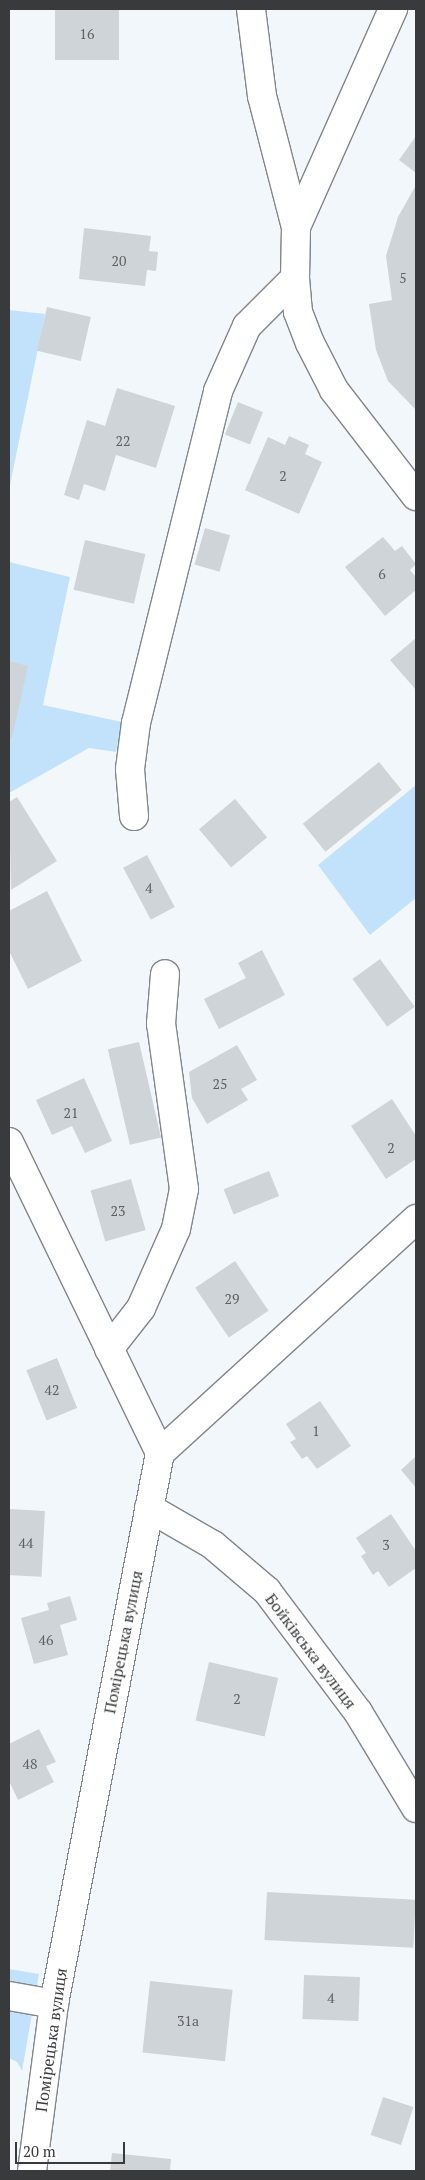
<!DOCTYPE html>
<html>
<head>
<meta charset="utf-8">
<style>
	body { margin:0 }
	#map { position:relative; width:425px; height:2180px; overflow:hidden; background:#f2f7fc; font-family:"PT Serif",serif }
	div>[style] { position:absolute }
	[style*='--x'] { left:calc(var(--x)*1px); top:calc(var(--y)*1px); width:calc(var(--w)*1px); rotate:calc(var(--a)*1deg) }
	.green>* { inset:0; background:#c2e2fb }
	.building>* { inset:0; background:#cfd4d8; transform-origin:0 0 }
	.roads { filter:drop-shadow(1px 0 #81868a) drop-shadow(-1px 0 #81868a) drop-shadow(0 1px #81868a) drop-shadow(0 -1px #81868a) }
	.minor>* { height:28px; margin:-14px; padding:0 14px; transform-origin:14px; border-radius:14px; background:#fff }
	span { translate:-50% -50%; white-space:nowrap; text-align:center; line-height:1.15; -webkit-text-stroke:4.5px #fff; paint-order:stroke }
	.number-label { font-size:14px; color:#5e6062 }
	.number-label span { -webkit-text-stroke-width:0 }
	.street-label { font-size:16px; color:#383a3b }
	.frame { position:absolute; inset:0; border:10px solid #383a3b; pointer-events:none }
	.scale { position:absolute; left:15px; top:2142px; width:110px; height:22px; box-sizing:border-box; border:2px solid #383a3b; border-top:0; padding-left:6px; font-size:15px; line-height:18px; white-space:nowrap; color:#383a3b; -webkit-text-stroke:4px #fff; paint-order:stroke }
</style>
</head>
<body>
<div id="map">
	<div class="green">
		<div style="clip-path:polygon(9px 310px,45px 314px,9px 490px)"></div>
		<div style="clip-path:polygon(9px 562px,70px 577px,43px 705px,122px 722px,116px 752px,89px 748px,9px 793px)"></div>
		<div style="clip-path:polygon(416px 785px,416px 898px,370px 935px,318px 865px)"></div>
		<div style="clip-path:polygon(9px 1969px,39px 1974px,22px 2071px,17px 2062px,9px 2058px)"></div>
	</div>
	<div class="building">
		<div style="left:55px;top:9px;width:64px;height:51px"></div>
		<div style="clip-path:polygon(416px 136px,416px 173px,399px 160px)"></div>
		<div style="clip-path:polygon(416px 185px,416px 410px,388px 381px,376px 350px,369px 304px,392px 300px,386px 256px,398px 217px)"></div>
		<div style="clip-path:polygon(84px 228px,151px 236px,149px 251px,158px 252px,156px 271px,147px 270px,145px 286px,79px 279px)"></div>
		<div style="left:47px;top:307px;width:45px;height:45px;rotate:13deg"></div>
		<div style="clip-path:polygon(117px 388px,175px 406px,156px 468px,116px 455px,105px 491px,84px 484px,79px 500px,64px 495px,87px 420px,105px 426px)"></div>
		<div style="left:238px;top:402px;width:27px;height:35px;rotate:22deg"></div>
		<div style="clip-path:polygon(289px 436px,309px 445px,305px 454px,322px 462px,299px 514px,245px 490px,268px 437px,285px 445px)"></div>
		<div style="left:205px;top:528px;width:26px;height:38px;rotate:16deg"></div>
		<div style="clip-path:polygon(383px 537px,395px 551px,402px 546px,416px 564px,410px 570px,416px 577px,416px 590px,385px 616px,345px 567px)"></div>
		<div style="left:85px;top:540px;width:62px;height:51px;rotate:13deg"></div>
		<div style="clip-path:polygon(416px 638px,416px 690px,390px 660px)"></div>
		<div style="clip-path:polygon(9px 661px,28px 666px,12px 738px,9px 737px)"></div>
		<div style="left:379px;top:762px;width:36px;height:98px;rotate:51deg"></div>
		<div style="clip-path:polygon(17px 797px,57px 861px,11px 890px,9px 802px)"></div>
		<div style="left:235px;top:799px;width:50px;height:47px;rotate:50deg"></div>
		<div style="left:147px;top:855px;width:59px;height:27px;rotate:62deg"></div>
		<div style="clip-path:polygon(47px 891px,82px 961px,28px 989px,9px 951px,9px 911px)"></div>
		<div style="clip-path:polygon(262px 950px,285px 995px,219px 1029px,204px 999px,246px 978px,238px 963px)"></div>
		<div style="left:380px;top:959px;width:59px;height:34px;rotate:54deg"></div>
		<div style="left:139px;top:1042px;width:98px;height:32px;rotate:77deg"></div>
		<div style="clip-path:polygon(237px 1045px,257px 1080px,241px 1089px,248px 1100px,207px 1124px,192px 1098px,189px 1072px)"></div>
		<div style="clip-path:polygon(84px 1078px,112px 1141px,85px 1153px,72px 1126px,52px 1135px,36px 1100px)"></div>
		<div style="clip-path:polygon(392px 1099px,416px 1136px,416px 1159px,386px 1179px,351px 1126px)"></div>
		<div style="left:269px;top:1171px;width:27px;height:49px;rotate:68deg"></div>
		<div style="left:131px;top:1179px;width:53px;height:42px;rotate:74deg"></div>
		<div style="left:235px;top:1261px;width:60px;height:48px;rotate:56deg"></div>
		<div style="left:57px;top:1358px;width:54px;height:33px;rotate:68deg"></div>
		<div style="clip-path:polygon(320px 1401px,351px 1446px,317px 1469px,307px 1456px,302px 1459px,290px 1442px,296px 1439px,286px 1424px)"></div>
		<div style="clip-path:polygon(416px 1456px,416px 1488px,401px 1470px)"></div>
		<div style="left:9px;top:1509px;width:36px;height:66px;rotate:3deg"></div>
		<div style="clip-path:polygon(391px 1514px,416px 1551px,416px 1568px,389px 1587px,378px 1571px,373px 1575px,361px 1556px,366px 1553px,356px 1538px)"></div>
		<div style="clip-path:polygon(70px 1596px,77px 1620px,60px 1625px,68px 1655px,34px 1664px,21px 1618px,49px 1610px,47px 1603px)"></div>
		<div style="left:209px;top:1662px;width:71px;height:60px;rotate:13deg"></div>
		<div style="clip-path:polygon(39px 1729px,56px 1762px,46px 1766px,54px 1782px,18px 1800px,9px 1781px,9px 1744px)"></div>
		<div style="left:267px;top:1892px;width:149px;height:48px;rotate:3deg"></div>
		<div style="left:304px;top:1975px;width:56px;height:44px;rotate:2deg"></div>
		<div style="left:150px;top:1981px;width:83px;height:72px;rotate:6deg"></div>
		<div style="left:383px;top:2097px;width:32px;height:40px;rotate:18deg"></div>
		<div style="clip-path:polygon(112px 2153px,171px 2159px,170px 2171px,110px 2171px)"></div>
	</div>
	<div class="roads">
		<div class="minor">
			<div style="--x:251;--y:9;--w:88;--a:82.8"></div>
			<div style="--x:262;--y:96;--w:135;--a:75.5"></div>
			<div style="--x:296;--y:227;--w:51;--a:91.1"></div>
			<div style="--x:295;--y:278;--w:34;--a:85"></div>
			<div style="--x:298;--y:312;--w:33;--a:69"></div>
			<div style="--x:310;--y:343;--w:53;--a:62.9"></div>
			<div style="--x:334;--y:390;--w:134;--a:52.3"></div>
			<div style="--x:296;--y:227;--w:239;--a:-66"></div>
			<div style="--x:134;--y:816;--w:47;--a:-94.9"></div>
			<div style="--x:130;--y:769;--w:46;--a:-82.6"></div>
			<div style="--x:136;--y:723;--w:342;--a:-76.1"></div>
			<div style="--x:218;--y:391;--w:71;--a:-66"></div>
			<div style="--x:247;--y:326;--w:68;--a:-45"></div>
			<div style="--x:9;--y:1142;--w:346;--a:64.1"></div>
			<div style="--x:160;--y:1453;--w:561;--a:100.89"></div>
			<div style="--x:54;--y:2004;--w:168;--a:97.5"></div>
			<div style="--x:109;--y:1349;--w:52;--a:-52"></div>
			<div style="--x:141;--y:1308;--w:86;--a:-66.1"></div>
			<div style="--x:176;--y:1229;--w:41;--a:-78.7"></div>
			<div style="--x:184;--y:1189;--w:167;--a:-97.9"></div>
			<div style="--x:161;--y:1024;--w:50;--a:-85.4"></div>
			<div style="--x:160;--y:1453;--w:347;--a:-42.4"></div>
			<div style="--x:149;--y:1508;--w:74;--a:30"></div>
			<div style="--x:213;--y:1545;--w:71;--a:40.4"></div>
			<div style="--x:267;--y:1591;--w:151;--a:53.1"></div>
			<div style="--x:358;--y:1712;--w:112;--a:58.9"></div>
			<div style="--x:9;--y:1996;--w:46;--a:10.1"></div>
		</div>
	</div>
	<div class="number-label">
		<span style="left:87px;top:34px">16</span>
		<span style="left:119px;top:261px">20</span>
		<span style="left:403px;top:278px">5</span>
		<span style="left:123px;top:441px">22</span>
		<span style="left:283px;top:476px">2</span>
		<span style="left:382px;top:574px">6</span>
		<span style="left:149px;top:888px">4</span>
		<span style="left:220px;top:1084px">25</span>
		<span style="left:71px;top:1113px">21</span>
		<span style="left:391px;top:1148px">2</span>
		<span style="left:118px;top:1211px">23</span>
		<span style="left:232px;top:1299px">29</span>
		<span style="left:52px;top:1390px">42</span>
		<span style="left:316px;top:1431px">1</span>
		<span style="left:26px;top:1543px">44</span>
		<span style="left:386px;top:1545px">3</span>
		<span style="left:46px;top:1640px">46</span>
		<span style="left:237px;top:1699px">2</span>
		<span style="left:30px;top:1764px">48</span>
		<span style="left:331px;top:1998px">4</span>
		<span style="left:188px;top:2021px">31а</span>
	</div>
	<div class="street-label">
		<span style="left:123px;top:1642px;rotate:-79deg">Помірецька вулиця</span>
		<span style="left:311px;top:1651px;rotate:53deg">Бойківська вулиця</span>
		<span style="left:51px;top:2040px;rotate:-82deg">Помірецька вулиця</span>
	</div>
	<div class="frame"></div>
	<div class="scale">20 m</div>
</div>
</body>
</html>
